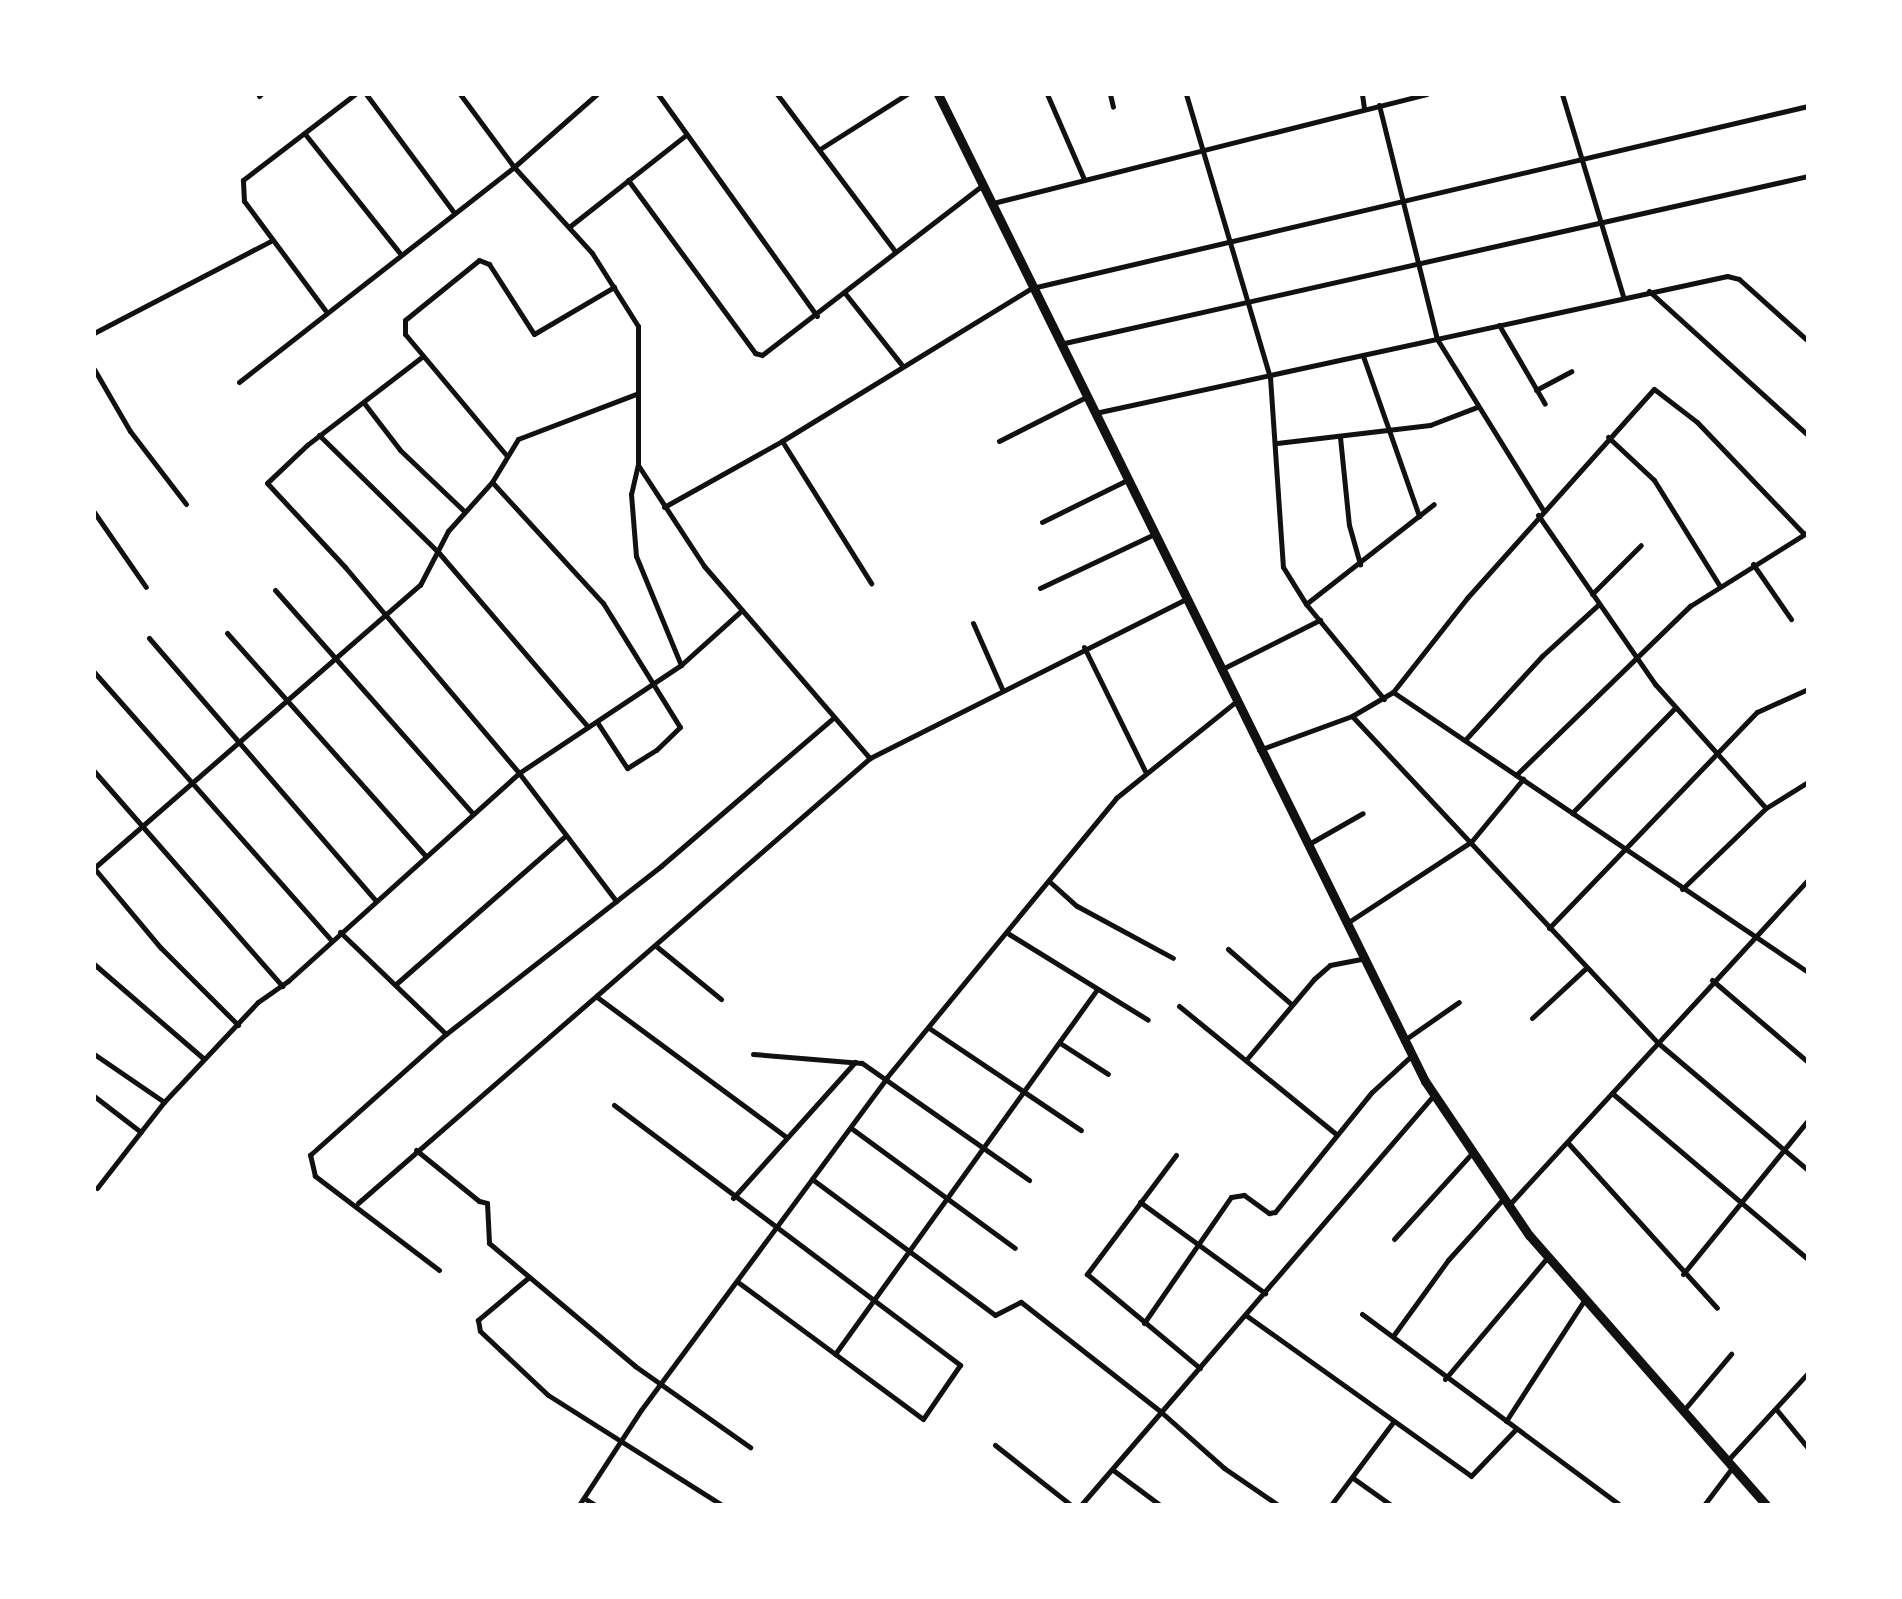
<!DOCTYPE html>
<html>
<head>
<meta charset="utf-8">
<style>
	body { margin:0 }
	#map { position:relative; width:1902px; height:1599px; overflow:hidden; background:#fff; font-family:Karla,sans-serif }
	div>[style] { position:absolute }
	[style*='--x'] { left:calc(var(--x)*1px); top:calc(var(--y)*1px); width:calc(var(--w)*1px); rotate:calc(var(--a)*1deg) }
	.minor>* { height:5px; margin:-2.5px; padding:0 2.5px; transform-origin:2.5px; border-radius:2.5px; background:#111 }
	.trunk>* { height:9px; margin:-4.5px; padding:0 4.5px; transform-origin:4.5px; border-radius:4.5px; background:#111 }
	span { translate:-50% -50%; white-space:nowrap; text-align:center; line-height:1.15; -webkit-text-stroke:6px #fff; paint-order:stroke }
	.frame { position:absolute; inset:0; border:96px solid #fff; pointer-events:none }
</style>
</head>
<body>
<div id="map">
	<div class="minor">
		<div style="--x:366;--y:94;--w:146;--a:53.4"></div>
		<div style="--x:460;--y:94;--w:91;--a:53.5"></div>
		<div style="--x:514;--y:167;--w:116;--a:47.8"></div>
		<div style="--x:592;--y:253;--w:86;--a:57.8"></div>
		<div style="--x:638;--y:326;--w:138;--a:90"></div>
		<div style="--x:638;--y:464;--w:31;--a:103"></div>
		<div style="--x:631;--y:494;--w:62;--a:85.4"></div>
		<div style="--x:636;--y:556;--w:118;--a:67.6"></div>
		<div style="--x:658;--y:94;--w:273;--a:54.4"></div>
		<div style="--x:777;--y:94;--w:196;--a:53.1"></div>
		<div style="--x:1047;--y:94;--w:93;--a:66.5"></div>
		<div style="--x:1110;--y:94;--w:13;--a:77"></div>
		<div style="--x:1186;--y:94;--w:295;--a:73.5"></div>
		<div style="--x:1270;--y:377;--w:190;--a:86.1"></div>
		<div style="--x:1283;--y:567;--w:44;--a:58.1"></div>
		<div style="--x:1306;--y:604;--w:123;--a:50.6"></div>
		<div style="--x:1362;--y:94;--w:14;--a:82"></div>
		<div style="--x:1562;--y:94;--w:211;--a:73.2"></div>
		<div style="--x:259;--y:96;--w:3;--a:-45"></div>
		<div style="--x:1379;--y:105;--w:241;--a:76.1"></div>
		<div style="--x:1437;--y:339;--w:201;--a:58.2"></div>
		<div style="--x:305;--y:134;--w:151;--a:51.5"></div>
		<div style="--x:820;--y:149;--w:103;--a:-32.3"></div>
		<div style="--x:628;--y:180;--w:215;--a:53.7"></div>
		<div style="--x:755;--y:353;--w:7;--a:16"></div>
		<div style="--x:762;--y:355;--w:279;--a:-37.6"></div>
		<div style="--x:993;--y:203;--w:447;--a:-14.1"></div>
		<div style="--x:569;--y:227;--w:149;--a:-38.2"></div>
		<div style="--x:1649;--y:291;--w:215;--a:42.2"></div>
		<div style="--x:844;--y:292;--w:92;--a:51.6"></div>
		<div style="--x:325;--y:310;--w:136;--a:-126.6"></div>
		<div style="--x:244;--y:201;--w:21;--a:-93"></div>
		<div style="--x:243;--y:180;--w:141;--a:-37.5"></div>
		<div style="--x:1499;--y:325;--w:91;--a:59.8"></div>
		<div style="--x:94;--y:333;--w:199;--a:-27.5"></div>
		<div style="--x:1060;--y:344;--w:767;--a:-12.66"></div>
		<div style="--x:423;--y:356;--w:146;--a:142.5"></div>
		<div style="--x:307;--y:445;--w:55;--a:136.5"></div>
		<div style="--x:267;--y:483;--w:115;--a:47.1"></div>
		<div style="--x:345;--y:567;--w:270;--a:49.8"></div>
		<div style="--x:519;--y:773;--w:161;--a:52.8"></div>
		<div style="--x:1363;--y:356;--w:170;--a:70.7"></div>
		<div style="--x:94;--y:369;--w:72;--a:59.9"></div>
		<div style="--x:130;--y:431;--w:92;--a:52.5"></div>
		<div style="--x:239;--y:382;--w:349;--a:-38"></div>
		<div style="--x:514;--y:167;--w:111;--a:-41.3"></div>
		<div style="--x:1536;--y:390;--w:40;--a:-28"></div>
		<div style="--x:364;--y:403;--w:59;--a:52.5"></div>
		<div style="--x:400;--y:450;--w:88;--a:43.6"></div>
		<div style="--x:1095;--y:413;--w:647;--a:-12.23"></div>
		<div style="--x:1727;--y:276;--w:12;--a:14"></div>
		<div style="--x:1739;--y:279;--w:93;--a:41.9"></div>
		<div style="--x:319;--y:435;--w:168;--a:44.5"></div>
		<div style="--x:439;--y:553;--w:229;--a:49.4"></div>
		<div style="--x:1340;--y:437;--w:88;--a:84.2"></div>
		<div style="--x:1349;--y:525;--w:41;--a:74.2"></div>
		<div style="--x:1608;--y:437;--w:63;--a:43.1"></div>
		<div style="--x:1654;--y:480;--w:123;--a:58.2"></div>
		<div style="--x:782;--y:441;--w:168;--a:57.9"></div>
		<div style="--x:999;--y:441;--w:97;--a:-26.8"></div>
		<div style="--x:1277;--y:443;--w:154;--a:-6.7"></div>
		<div style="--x:1430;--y:425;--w:50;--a:-21"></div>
		<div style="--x:507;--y:456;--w:159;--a:-129.9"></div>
		<div style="--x:405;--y:334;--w:14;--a:-90"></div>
		<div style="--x:405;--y:320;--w:95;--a:-39"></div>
		<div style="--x:479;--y:260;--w:11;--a:22"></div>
		<div style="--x:489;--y:264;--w:83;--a:57.3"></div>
		<div style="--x:534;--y:334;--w:93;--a:-30.4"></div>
		<div style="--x:638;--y:465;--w:121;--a:56.8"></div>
		<div style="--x:704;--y:566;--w:254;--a:49.2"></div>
		<div style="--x:492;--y:482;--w:164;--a:47.5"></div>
		<div style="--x:603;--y:603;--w:146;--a:58.2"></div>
		<div style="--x:680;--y:727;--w:33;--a:136"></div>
		<div style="--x:656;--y:750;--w:34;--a:148"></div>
		<div style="--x:627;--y:768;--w:55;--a:-123.1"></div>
		<div style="--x:664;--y:507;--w:135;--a:-29.2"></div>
		<div style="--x:782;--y:441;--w:293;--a:-31.5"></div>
		<div style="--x:1032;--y:288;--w:797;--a:-13.2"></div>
		<div style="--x:94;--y:512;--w:91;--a:55.3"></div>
		<div style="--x:1538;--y:515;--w:206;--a:55.3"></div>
		<div style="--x:1655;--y:684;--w:166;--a:48.2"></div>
		<div style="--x:1042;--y:522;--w:95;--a:-26.3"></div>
		<div style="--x:1753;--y:564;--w:67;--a:55.4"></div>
		<div style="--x:1040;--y:588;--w:126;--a:-25.3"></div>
		<div style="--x:275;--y:590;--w:299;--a:48.5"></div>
		<div style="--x:1592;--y:594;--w:69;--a:-45"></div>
		<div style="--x:1306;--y:604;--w:162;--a:-38"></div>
		<div style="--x:973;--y:623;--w:74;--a:66.2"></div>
		<div style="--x:227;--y:633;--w:299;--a:48.3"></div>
		<div style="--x:149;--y:638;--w:347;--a:49.2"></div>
		<div style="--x:1084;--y:647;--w:138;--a:63.8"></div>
		<div style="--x:1220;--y:670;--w:112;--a:-26.6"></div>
		<div style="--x:94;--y:672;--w:358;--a:48.5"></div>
		<div style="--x:1393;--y:692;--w:501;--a:34.01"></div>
		<div style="--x:1352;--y:716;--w:446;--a:46.9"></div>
		<div style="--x:1657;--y:1042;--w:198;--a:40.3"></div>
		<div style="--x:1465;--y:740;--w:114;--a:-47.5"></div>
		<div style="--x:1542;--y:656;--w:77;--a:-42.4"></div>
		<div style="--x:1259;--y:750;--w:99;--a:-20.1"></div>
		<div style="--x:1352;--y:716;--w:48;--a:-30.3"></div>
		<div style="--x:1393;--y:692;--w:120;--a:-51.8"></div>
		<div style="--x:1467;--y:598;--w:280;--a:-48.2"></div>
		<div style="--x:1654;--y:389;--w:54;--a:37.5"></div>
		<div style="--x:1697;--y:422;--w:155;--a:46.3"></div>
		<div style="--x:94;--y:771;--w:286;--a:48.8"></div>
		<div style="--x:1516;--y:775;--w:243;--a:-44.2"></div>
		<div style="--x:1690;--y:606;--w:139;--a:-32.1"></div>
		<div style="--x:1572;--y:813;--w:147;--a:-45.6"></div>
		<div style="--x:1307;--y:845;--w:64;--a:-29.7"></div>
		<div style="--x:94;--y:868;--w:432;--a:-41"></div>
		<div style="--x:420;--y:585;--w:61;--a:-62.6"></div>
		<div style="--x:448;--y:531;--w:66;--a:-48.1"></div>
		<div style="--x:492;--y:482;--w:50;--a:-58.8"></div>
		<div style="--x:518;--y:439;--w:126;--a:-20.9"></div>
		<div style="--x:94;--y:868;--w:104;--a:50.1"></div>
		<div style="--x:161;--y:948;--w:109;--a:45"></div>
		<div style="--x:1050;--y:882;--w:36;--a:42"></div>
		<div style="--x:1077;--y:906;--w:109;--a:28.4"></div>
		<div style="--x:1682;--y:889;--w:117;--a:-44"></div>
		<div style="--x:1766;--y:808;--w:49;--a:-31.8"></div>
		<div style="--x:1347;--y:923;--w:148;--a:-33.2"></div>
		<div style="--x:1471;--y:842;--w:82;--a:-50.5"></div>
		<div style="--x:1549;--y:928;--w:300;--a:-46.1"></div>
		<div style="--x:1757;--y:712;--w:56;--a:-24.3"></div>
		<div style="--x:340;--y:932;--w:147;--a:43.9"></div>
		<div style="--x:1009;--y:934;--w:163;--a:31.7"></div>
		<div style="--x:656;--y:946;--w:84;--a:39.2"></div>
		<div style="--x:1228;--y:949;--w:84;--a:41.1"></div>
		<div style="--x:94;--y:964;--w:145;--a:40.8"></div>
		<div style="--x:1712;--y:980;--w:126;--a:40.5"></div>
		<div style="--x:396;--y:984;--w:223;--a:-41.2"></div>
		<div style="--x:597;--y:997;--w:235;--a:36.5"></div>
		<div style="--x:1179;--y:1006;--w:203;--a:39.2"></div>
		<div style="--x:1532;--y:1018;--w:72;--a:-42.8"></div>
		<div style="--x:929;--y:1028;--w:183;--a:33.9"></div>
		<div style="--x:1403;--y:1041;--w:68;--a:-34.9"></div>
		<div style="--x:1060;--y:1043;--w:57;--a:32.9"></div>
		<div style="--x:94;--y:1054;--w:85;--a:34.4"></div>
		<div style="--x:753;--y:1054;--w:109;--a:4.7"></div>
		<div style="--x:862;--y:1063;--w:204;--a:35"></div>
		<div style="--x:1246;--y:1060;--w:106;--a:-50"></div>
		<div style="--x:1314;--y:979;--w:21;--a:-41"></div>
		<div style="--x:1330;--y:965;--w:33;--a:-11"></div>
		<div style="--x:1612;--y:1093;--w:257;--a:40.3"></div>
		<div style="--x:94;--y:1096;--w:59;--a:37.5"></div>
		<div style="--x:614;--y:1105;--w:433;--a:36.9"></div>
		<div style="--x:960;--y:1365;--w:65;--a:124.4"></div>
		<div style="--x:923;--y:1419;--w:230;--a:-143.5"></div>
		<div style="--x:851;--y:1128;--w:203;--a:36.2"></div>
		<div style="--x:1568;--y:1143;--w:222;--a:47.9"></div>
		<div style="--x:416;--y:1150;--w:81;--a:39"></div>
		<div style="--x:479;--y:1201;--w:8;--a:14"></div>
		<div style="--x:487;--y:1203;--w:40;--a:87.1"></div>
		<div style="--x:489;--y:1243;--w:191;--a:40.1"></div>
		<div style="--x:635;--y:1366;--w:141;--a:35.2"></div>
		<div style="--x:1176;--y:1155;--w:149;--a:126.8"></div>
		<div style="--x:1087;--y:1274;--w:147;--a:39.8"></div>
		<div style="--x:812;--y:1179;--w:228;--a:36.6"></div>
		<div style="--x:995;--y:1315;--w:29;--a:-27"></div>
		<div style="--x:1021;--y:1302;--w:177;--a:38.1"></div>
		<div style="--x:1160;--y:1411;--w:86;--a:41.7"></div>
		<div style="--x:1224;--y:1468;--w:65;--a:34.4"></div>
		<div style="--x:97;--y:1188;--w:109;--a:-52.1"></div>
		<div style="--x:164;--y:1102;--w:137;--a:-46.8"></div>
		<div style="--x:258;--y:1002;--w:37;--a:-35"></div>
		<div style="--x:288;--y:981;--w:311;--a:-42"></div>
		<div style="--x:519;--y:773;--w:195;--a:-33.7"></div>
		<div style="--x:681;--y:665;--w:82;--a:-42"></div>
		<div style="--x:733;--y:1198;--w:183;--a:-48.1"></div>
		<div style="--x:1140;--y:1202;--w:155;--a:36.1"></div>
		<div style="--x:358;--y:1203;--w:678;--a:-41"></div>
		<div style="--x:870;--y:758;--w:352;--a:-26.7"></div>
		<div style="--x:1508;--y:1206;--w:443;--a:-47.4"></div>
		<div style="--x:1394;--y:1239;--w:115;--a:-47.8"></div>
		<div style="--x:439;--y:1270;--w:156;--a:-142.8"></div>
		<div style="--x:315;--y:1176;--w:22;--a:-103"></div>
		<div style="--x:310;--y:1155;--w:182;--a:-41.7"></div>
		<div style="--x:446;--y:1034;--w:273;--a:-38"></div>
		<div style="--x:661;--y:866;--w:228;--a:-40.7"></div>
		<div style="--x:1683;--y:1274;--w:198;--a:-50.9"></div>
		<div style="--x:529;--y:1277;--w:67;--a:139.9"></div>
		<div style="--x:478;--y:1320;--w:11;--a:80"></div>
		<div style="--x:480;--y:1331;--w:93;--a:43.3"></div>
		<div style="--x:548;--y:1395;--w:206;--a:32.3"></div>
		<div style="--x:1362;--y:1314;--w:321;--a:36.5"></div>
		<div style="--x:1247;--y:1316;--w:275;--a:35.5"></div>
		<div style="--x:1471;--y:1476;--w:65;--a:-46.2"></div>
		<div style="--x:1144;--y:1323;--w:153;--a:-55.4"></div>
		<div style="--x:1231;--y:1197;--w:13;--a:-9"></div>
		<div style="--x:1244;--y:1195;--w:31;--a:36"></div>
		<div style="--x:1269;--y:1213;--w:6;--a:-9"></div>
		<div style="--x:1275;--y:1212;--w:154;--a:-51.1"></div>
		<div style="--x:1372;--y:1092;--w:53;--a:-42.7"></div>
		<div style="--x:1393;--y:1336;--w:94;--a:-54.1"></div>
		<div style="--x:1448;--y:1260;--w:81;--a:-48"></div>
		<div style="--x:835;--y:1354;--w:449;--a:-54.3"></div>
		<div style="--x:1445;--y:1379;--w:158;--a:-49.9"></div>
		<div style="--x:1776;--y:1409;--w:50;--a:50.6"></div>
		<div style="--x:1683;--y:1411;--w:75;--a:-49.9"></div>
		<div style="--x:1506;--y:1421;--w:142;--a:-57.1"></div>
		<div style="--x:995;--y:1445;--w:97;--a:38.3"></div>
		<div style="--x:1727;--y:1461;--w:120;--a:-47.4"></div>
		<div style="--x:1113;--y:1470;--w:59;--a:36.7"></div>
		<div style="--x:1353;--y:1478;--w:47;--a:35.4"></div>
		<div style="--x:584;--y:1498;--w:13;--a:32"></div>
		<div style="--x:579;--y:1505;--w:113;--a:-56.9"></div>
		<div style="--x:641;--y:1410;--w:414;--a:-53.5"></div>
		<div style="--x:887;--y:1077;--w:361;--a:-50.6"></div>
		<div style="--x:1116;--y:798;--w:151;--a:-38.8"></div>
		<div style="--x:1081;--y:1505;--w:540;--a:-49.28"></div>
		<div style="--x:1331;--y:1505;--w:104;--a:-53.2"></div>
		<div style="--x:1704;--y:1505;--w:46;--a:-52.9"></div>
	</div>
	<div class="trunk">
		<div style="--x:938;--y:94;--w:1101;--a:63.74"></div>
		<div style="--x:1425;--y:1081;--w:186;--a:56"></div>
		<div style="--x:1529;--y:1235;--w:359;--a:48.7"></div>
	</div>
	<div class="frame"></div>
</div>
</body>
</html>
